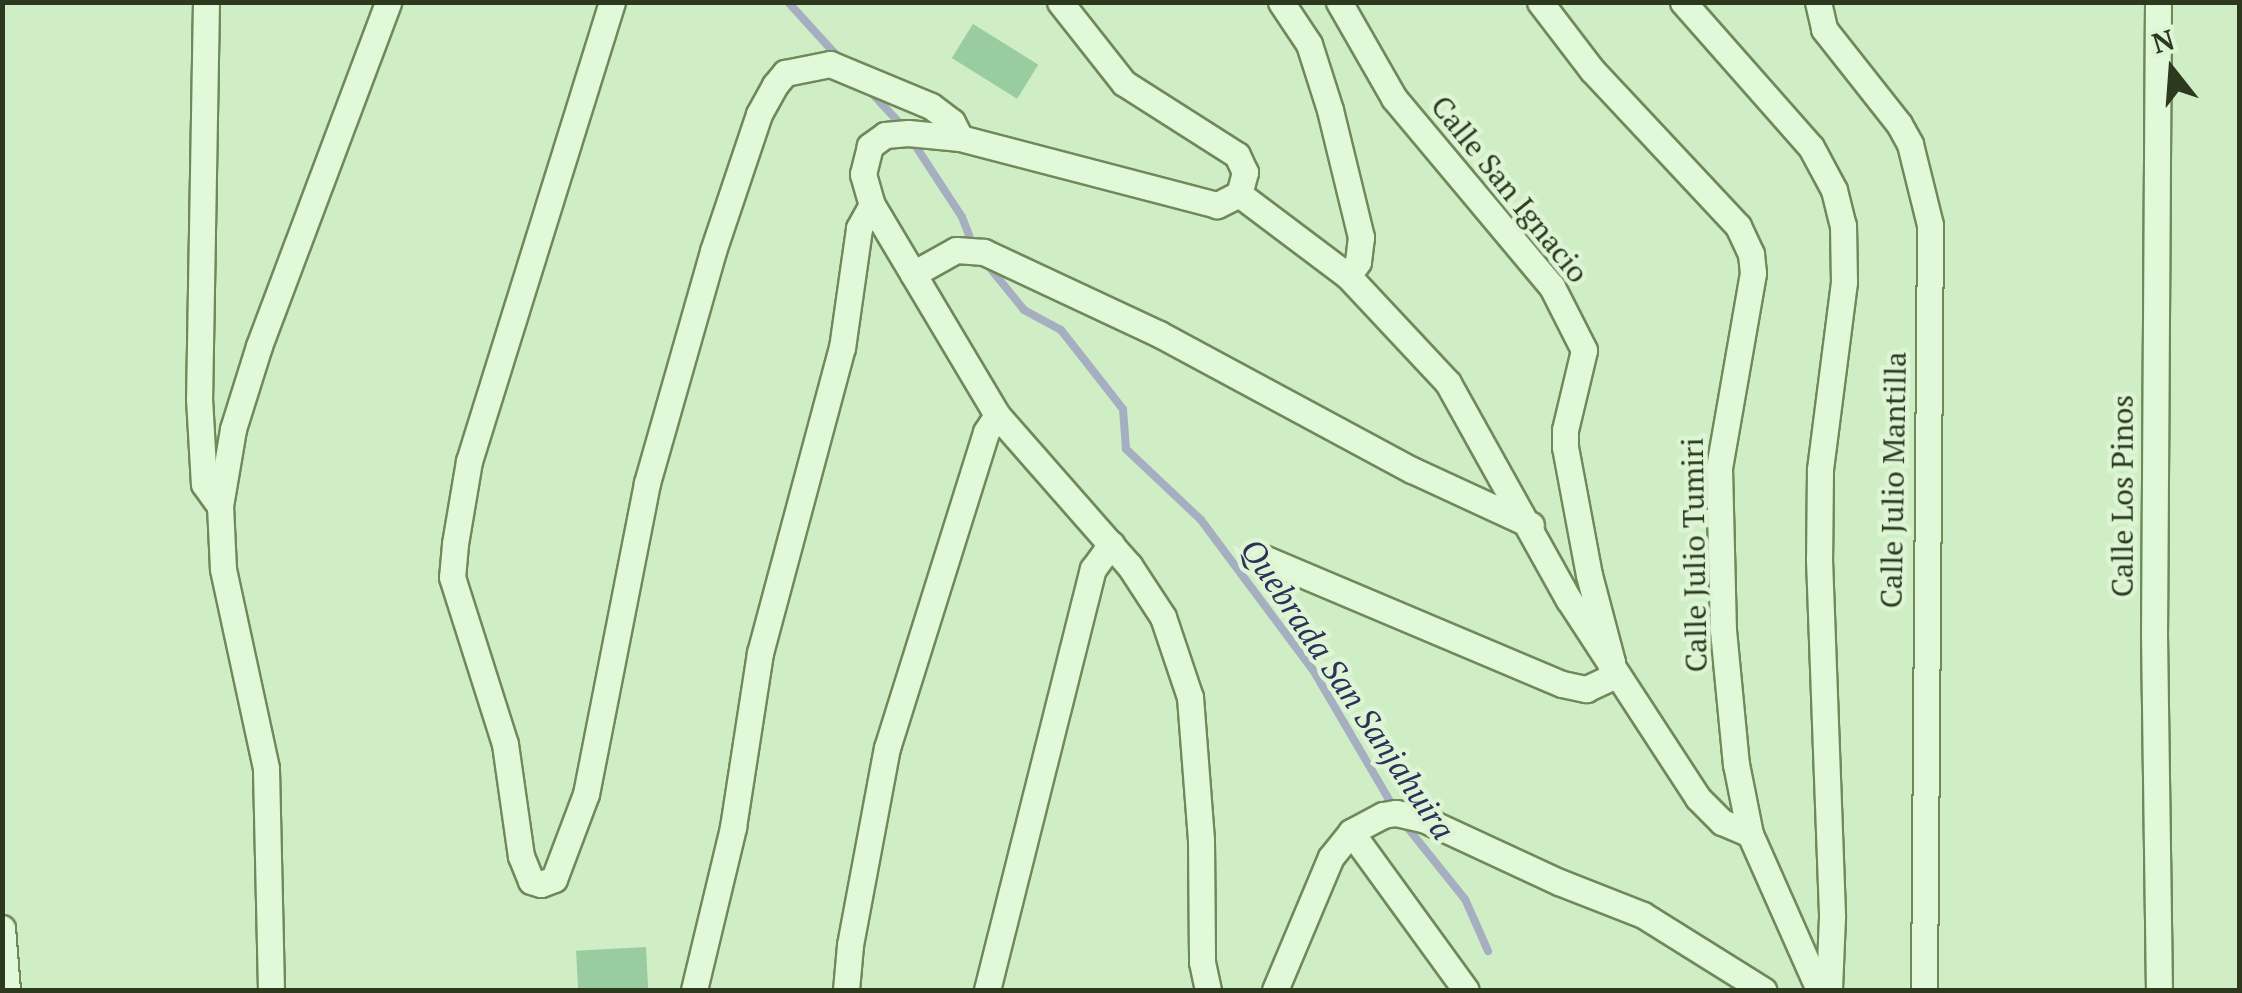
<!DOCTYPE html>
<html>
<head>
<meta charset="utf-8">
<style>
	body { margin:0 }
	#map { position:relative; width:2242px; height:993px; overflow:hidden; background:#d0eec5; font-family:"PT Serif",serif }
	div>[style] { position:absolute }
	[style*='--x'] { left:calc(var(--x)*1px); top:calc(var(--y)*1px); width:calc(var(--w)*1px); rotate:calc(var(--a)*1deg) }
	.green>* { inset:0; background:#99cca0; transform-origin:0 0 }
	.stream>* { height:8px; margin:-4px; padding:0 4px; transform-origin:4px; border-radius:4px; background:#a6aec1 }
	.roads { filter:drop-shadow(2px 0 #70895b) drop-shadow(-2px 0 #70895b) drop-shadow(0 2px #70895b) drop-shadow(0 -2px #70895b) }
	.street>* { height:25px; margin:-12.5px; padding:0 12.5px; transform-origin:12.5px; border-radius:12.5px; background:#e1f9d8 }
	span { translate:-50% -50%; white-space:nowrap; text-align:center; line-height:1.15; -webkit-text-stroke:9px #ddf5d4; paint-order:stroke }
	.street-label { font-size:30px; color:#2c391f }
	.water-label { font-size:32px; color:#2e3059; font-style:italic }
	.frame { position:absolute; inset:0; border:5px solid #2c391f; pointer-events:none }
	.north { position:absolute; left:2122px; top:20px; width:100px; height:100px; -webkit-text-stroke:8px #ddf5d4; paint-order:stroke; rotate:343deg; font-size:28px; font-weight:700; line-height:40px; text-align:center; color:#2c391f }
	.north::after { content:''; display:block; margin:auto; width:35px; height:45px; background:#2c391f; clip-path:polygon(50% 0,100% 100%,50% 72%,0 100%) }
</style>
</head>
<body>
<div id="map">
	<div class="green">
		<div style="left:973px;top:24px;width:77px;height:40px;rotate:32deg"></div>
		<div style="left:646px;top:947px;width:43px;height:70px;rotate:87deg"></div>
	</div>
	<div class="stream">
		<div style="--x:788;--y:2;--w:76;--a:47.7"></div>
		<div style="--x:869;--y:90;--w:50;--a:47.4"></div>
		<div style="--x:911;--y:139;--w:93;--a:56.8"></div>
		<div style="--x:962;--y:217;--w:33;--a:69"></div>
		<div style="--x:986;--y:263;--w:60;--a:51"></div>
		<div style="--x:1024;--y:310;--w:42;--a:28.4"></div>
		<div style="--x:1061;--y:330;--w:100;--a:51.9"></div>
		<div style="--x:1123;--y:409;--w:40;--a:85.7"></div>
		<div style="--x:1126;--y:449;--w:103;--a:43.4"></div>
		<div style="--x:1201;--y:520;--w:187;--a:53.3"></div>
		<div style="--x:1313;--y:670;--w:162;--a:59.6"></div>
		<div style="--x:1403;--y:822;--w:99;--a:51.2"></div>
		<div style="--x:1465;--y:899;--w:57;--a:66.1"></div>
	</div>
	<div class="roads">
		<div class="street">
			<div style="--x:206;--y:2;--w:396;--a:91"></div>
			<div style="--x:199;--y:398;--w:86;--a:86.7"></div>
			<div style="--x:204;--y:484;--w:27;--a:54"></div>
			<div style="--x:612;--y:2;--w:481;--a:107.3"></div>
			<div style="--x:469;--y:461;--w:84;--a:99.6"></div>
			<div style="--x:455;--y:544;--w:33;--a:95"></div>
			<div style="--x:452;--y:577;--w:175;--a:72.4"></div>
			<div style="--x:505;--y:744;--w:113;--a:81.9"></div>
			<div style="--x:521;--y:856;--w:27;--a:68"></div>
			<div style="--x:531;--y:881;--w:10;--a:17"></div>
			<div style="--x:541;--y:884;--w:14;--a:-21"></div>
			<div style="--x:554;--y:879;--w:91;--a:-69.4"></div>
			<div style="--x:586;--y:794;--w:317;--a:-78.9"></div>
			<div style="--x:647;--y:483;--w:241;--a:-74.1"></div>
			<div style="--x:713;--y:251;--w:145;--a:-71.4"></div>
			<div style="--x:759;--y:114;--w:33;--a:-61"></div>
			<div style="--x:775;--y:85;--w:16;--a:-50"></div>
			<div style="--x:785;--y:73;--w:46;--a:-11.3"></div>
			<div style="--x:830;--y:64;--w:109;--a:22.6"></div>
			<div style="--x:931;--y:106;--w:26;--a:37"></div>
			<div style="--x:952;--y:122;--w:18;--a:63"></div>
			<div style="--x:1060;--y:2;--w:103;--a:51.7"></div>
			<div style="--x:1124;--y:83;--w:134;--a:32.5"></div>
			<div style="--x:1237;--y:155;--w:19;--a:65"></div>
			<div style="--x:1245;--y:172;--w:23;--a:105"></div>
			<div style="--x:1239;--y:194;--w:25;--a:153"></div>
			<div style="--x:1217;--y:205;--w:266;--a:-165.4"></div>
			<div style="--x:960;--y:138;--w:52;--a:-174.5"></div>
			<div style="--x:908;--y:133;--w:23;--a:175"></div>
			<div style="--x:885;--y:135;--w:19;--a:144"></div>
			<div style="--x:870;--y:146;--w:29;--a:104"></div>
			<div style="--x:863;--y:174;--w:32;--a:74"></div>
			<div style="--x:872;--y:205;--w:244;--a:59.2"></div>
			<div style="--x:997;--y:415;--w:200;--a:48.7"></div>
			<div style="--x:1129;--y:565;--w:62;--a:56.8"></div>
			<div style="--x:1163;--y:617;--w:84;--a:71.4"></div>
			<div style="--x:1190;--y:697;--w:144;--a:85.6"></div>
			<div style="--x:1201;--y:841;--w:121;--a:89.5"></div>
			<div style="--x:1202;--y:962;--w:29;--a:78"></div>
			<div style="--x:1281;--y:2;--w:50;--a:56.3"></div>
			<div style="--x:1309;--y:44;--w:69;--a:72.3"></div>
			<div style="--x:1330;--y:110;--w:131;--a:76.3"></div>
			<div style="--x:1361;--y:237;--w:25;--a:97"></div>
			<div style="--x:1358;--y:262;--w:17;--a:126"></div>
			<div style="--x:1540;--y:2;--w:86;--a:52.6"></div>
			<div style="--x:1592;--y:70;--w:214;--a:46.9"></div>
			<div style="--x:1738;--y:226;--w:31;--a:65"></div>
			<div style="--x:1751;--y:254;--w:19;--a:84"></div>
			<div style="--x:1753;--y:273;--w:198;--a:99.9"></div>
			<div style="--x:1719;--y:468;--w:162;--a:88.6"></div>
			<div style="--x:1723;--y:630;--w:135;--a:84.5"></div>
			<div style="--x:1736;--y:764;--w:71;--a:78.7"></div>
			<div style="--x:1750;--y:834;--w:171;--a:66.1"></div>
			<div style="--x:1683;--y:2;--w:193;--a:48.6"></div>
			<div style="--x:1811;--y:147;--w:49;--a:61.9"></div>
			<div style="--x:1834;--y:190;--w:36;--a:76"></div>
			<div style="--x:1843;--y:225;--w:57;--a:89"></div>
			<div style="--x:1844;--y:282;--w:190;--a:97.3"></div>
			<div style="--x:1820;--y:470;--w:89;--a:90.6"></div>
			<div style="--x:1819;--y:559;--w:358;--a:87.9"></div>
			<div style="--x:1832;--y:917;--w:73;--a:92.4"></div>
			<div style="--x:1818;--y:2;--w:28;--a:77"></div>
			<div style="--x:1824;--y:29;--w:121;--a:51.7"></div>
			<div style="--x:1899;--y:124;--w:23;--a:61"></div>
			<div style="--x:1910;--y:144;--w:83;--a:76.1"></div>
			<div style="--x:1930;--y:225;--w:765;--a:90.45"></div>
			<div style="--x:2158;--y:2;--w:632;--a:90.36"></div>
			<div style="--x:2154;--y:634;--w:356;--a:89.2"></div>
			<div style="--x:1239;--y:194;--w:136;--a:37"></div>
			<div style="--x:1348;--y:276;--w:146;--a:46.9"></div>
			<div style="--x:1448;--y:383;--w:248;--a:60.9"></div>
			<div style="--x:1569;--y:600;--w:236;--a:56.9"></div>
			<div style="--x:1698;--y:798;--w:34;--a:45"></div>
			<div style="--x:1722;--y:822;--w:30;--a:23"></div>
			<div style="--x:913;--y:274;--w:49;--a:-29.2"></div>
			<div style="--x:956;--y:250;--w:28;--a:4"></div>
			<div style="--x:984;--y:252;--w:193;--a:25.1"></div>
			<div style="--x:1159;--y:334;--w:287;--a:28.3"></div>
			<div style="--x:1412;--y:470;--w:131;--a:24.8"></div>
			<div style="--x:1254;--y:554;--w:334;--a:22.9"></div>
			<div style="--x:1562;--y:684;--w:25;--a:12"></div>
			<div style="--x:1586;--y:689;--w:26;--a:-25"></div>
			<div style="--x:1610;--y:678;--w:16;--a:-83"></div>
			<div style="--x:1612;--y:662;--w:90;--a:-104.8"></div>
			<div style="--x:1589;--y:575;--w:130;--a:-100.6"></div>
			<div style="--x:1565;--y:447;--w:17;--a:-90"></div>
			<div style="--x:1565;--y:430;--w:82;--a:-76.6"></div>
			<div style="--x:1584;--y:350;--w:71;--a:-116.9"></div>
			<div style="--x:1552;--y:287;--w:246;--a:-129.9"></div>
			<div style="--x:1394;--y:98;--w:111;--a:-119.8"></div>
			<div style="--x:1351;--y:832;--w:195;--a:54"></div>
			<div style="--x:2;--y:928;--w:62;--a:85.4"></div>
			<div style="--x:271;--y:990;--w:222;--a:-91.3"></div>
			<div style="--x:266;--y:768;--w:204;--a:-102.2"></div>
			<div style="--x:223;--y:569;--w:63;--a:-92.7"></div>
			<div style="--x:220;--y:506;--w:78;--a:-80.4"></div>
			<div style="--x:233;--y:429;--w:87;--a:-72.6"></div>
			<div style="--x:259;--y:346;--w:367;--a:-69.4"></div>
			<div style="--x:694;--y:990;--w:168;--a:-76.5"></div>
			<div style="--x:733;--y:827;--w:176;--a:-81.2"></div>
			<div style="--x:760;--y:653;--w:316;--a:-75"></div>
			<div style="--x:842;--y:348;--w:121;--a:-81.9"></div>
			<div style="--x:859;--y:228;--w:26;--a:-61"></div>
			<div style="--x:846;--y:990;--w:45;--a:-84.9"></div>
			<div style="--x:850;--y:945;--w:200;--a:-79.4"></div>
			<div style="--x:887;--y:748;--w:331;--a:-72.6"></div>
			<div style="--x:986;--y:432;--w:20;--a:-57"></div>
			<div style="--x:987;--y:990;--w:434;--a:-75.9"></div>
			<div style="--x:1093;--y:569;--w:31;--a:-54"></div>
			<div style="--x:1275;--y:990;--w:144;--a:-67.2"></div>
			<div style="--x:1331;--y:857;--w:32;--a:-51"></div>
			<div style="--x:1351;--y:832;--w:36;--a:-28"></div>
			<div style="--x:1383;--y:815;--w:13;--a:-9"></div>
			<div style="--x:1396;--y:813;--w:28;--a:13"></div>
			<div style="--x:1423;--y:819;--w:150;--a:24.9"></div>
			<div style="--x:1559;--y:882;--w:90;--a:21.4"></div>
			<div style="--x:1643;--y:915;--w:142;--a:32"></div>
		</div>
	</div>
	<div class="street-label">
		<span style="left:1510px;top:189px;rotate:51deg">Calle San Ignacio</span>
		<span style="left:1893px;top:480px;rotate:-89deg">Calle Julio Mantilla</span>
		<span style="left:2122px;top:496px;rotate:-90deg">Calle Los Pinos</span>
		<span style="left:1694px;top:555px;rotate:-91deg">Calle Julio Tumiri</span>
	</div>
	<div class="water-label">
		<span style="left:1348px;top:689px;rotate:56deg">Quebrada San Sanjahuira</span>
	</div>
	<div class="frame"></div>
	<div class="north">N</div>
</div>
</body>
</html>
